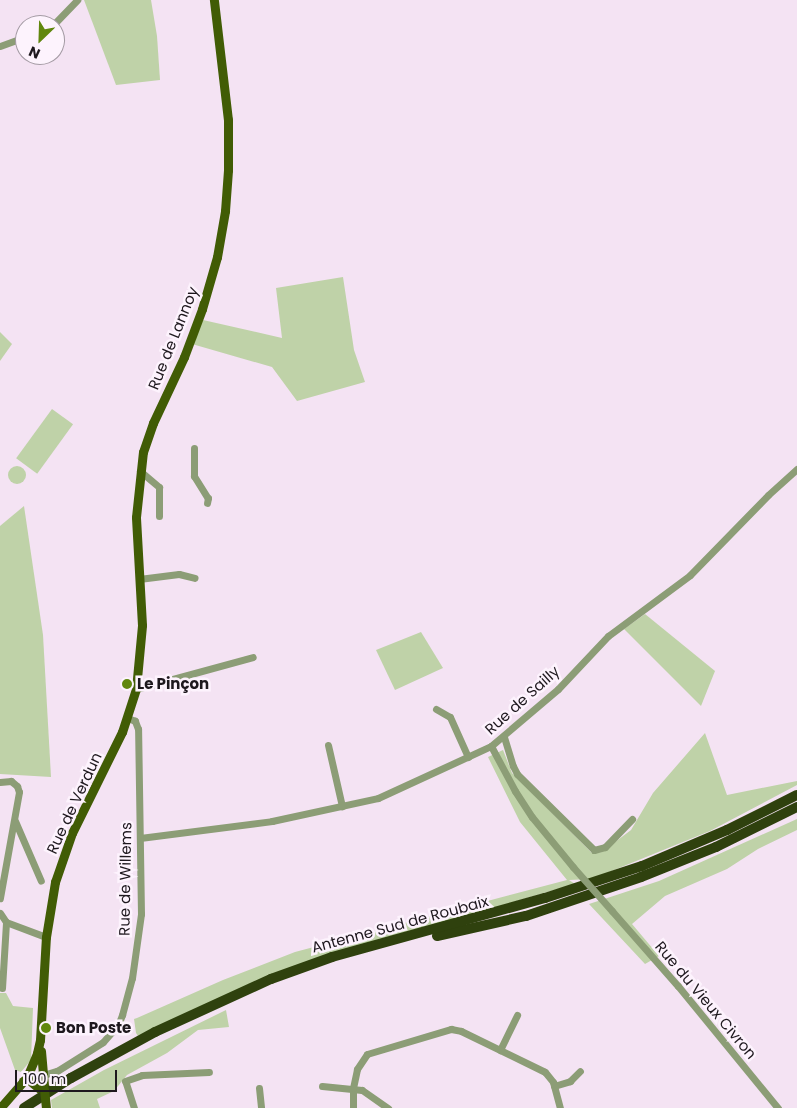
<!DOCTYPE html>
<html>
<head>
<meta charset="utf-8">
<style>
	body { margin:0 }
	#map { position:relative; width:797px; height:1108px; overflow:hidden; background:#f4e3f3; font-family:Poppins,sans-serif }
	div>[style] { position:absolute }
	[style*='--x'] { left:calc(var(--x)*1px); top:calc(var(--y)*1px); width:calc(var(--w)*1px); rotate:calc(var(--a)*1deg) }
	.green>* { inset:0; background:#bfd2a8; transform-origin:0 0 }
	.round { border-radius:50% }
	.minor>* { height:7px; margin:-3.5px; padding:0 3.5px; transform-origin:3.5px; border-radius:3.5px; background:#8c9d76 }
	.major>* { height:9px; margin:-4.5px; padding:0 4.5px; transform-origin:4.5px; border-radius:4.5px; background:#415c05 }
	.highway>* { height:10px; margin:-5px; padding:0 5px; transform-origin:5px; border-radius:5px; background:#2f410e }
	.minor-bridge>* { height:7px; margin:-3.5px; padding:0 3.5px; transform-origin:3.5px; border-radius:3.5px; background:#8c9d76 }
	.major-bridge>* { height:9px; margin:-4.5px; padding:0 4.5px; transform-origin:4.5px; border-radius:4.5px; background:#415c05 }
	.dots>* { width:14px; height:14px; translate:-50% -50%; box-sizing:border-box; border:2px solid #fdf3fd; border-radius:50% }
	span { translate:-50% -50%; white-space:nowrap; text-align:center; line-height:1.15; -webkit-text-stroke:5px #fdf3fd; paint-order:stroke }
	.street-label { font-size:15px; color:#1e181e }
	.poi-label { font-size:15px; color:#1e181e; font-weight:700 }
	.left { translate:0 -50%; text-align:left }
	.north { position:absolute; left:15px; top:15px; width:50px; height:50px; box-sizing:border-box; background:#fdf3fd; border:1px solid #a49ba4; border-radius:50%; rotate:204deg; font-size:14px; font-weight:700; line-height:20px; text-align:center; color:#1e181e }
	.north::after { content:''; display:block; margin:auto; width:18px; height:22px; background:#61870e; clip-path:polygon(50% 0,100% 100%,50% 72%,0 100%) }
	.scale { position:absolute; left:15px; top:1070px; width:102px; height:22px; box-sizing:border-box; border:2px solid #1e181e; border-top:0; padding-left:6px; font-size:15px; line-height:18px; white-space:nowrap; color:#1e181e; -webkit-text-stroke:4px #fdf3fd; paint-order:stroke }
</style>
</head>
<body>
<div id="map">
	<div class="green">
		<div style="clip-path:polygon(84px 0,151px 0,157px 36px,160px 80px,116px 85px)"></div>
		<div style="clip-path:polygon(343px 277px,354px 350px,365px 382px,297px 401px,272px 367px,192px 344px,203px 320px,282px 338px,276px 288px)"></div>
		<div style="clip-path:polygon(0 332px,12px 344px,0 361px)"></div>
		<div style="left:52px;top:409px;width:26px;height:61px;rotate:36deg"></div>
		<div class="round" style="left:8px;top:466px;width:18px;height:18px"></div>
		<div style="clip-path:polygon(24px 506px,43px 635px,51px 777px,0 774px,0 526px)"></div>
		<div style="clip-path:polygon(645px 614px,715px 671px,701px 706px,624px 629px)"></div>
		<div style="clip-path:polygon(421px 632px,443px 668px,395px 690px,376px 650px)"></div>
		<div style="clip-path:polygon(705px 733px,727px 795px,797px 781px,797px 785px,710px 831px,592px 879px,569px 880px,575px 884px,348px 950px,138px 1036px,136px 1033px,134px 1019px,137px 1018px,223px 980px,295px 952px,567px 880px,520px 822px,488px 757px,503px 750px,512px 773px,592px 853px,602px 852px,631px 830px,653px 793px)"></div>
		<div style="clip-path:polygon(797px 819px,797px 830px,758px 849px,727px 869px,665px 896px,632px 924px,659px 956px,645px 964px,589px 904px,659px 881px)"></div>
		<div style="clip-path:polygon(0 993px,6px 993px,13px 1006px,33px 1008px,31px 1060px,21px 1072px,15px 1070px,0 1028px)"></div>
		<div style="clip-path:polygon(226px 1010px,229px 1027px,198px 1030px,167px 1053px,127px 1075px,114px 1091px,97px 1099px,100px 1108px,52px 1108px,51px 1100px,104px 1070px)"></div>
	</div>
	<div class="minor">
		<div style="--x:53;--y:25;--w:35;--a:-46"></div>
		<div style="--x:0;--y:46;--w:27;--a:-20"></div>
		<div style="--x:194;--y:448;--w:28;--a:90"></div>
		<div style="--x:194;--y:476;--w:26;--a:58"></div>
		<div style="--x:208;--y:498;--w:5;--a:101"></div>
		<div style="--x:140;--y:471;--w:25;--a:40"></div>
		<div style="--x:159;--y:487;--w:29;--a:90"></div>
		<div style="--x:139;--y:579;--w:40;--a:-7.1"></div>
		<div style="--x:179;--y:574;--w:16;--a:14"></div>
		<div style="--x:136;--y:689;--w:121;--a:-15.3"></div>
		<div style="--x:436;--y:709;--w:16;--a:30"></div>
		<div style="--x:450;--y:717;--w:44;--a:65.8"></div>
		<div style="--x:504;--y:737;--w:30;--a:73"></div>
		<div style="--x:513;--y:766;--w:9;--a:63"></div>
		<div style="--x:517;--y:774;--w:108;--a:44.6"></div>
		<div style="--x:594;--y:850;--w:11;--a:-15"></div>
		<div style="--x:605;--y:847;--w:39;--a:-46"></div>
		<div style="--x:328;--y:745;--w:63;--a:77.1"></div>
		<div style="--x:491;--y:746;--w:51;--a:61.9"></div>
		<div style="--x:515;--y:791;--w:31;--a:57"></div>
		<div style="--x:532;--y:817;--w:65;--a:50.6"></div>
		<div style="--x:0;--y:782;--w:11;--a:-5"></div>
		<div style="--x:11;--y:781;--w:8;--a:40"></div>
		<div style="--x:17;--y:786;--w:6;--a:72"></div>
		<div style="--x:19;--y:792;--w:108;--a:100.2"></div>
		<div style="--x:15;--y:821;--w:65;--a:66.6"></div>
		<div style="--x:140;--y:838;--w:133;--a:-7.3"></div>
		<div style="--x:272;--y:821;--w:108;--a:-12.2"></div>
		<div style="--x:378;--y:798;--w:124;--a:-24.7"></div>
		<div style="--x:491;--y:746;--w:88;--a:-40.4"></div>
		<div style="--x:558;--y:689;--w:73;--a:-46.7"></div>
		<div style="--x:608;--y:636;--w:102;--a:-36.6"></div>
		<div style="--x:690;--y:575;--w:112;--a:-45.7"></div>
		<div style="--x:768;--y:495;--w:39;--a:-42"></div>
		<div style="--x:612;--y:911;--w:100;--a:48.7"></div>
		<div style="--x:678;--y:986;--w:158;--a:50.7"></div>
		<div style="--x:0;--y:913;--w:11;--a:56"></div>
		<div style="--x:6;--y:922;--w:43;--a:20.6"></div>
		<div style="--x:2;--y:988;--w:66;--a:-86.5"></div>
		<div style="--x:500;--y:1050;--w:39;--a:-64"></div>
		<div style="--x:27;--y:1080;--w:31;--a:-17"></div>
		<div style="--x:57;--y:1071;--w:54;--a:-32.2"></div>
		<div style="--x:103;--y:1042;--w:23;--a:-49"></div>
		<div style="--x:118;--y:1025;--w:11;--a:-68"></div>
		<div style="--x:122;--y:1015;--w:38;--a:-75"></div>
		<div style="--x:132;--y:978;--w:65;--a:-82"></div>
		<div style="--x:141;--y:914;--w:185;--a:-90.9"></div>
		<div style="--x:138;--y:729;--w:9;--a:-111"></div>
		<div style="--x:135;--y:721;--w:8;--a:-157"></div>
		<div style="--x:322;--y:1086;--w:40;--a:5.7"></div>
		<div style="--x:362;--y:1090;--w:32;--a:35"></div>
		<div style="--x:554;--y:1086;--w:17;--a:-17"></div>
		<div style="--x:570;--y:1081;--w:14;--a:-45"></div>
		<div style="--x:259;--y:1088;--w:20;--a:84"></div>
		<div style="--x:134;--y:1108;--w:28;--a:-108"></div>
		<div style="--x:125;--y:1081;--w:18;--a:-19"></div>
		<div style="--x:142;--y:1075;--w:67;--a:-2.6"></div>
		<div style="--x:353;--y:1108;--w:20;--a:-90"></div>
		<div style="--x:353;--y:1088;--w:19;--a:-78"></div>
		<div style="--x:357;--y:1069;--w:18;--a:-56"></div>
		<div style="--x:367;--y:1054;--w:88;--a:-16.6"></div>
		<div style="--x:451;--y:1029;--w:10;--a:11"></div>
		<div style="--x:461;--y:1031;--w:93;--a:26"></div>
		<div style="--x:545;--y:1072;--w:13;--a:51"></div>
		<div style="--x:553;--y:1082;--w:27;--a:75"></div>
	</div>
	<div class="major">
		<div style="--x:41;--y:1051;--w:38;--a:85"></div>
		<div style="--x:23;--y:1081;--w:7;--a:0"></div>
		<div style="--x:30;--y:1081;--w:13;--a:39"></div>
		<div style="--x:0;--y:1108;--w:41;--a:-48.9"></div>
		<div style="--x:27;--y:1077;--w:26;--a:-67"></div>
		<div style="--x:37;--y:1053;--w:13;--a:-77"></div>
		<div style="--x:40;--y:1040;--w:103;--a:-86.7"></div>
		<div style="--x:46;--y:937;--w:56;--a:-80.7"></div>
		<div style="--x:55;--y:882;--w:52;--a:-70.9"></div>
		<div style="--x:72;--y:833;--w:113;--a:-63.7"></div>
		<div style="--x:122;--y:732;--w:45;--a:-72"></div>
		<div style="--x:136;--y:689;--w:64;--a:-84.6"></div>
		<div style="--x:142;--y:625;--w:108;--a:-93.2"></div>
		<div style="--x:136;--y:517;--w:65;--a:-83.9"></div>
		<div style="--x:143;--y:452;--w:31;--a:-71"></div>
		<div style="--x:153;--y:423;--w:73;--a:-64.8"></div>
		<div style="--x:184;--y:357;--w:51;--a:-69.4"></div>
		<div style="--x:202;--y:309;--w:54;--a:-73.9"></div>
		<div style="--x:217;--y:257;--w:47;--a:-80.1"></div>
		<div style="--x:225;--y:211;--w:41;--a:-85.8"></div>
		<div style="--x:228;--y:170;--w:50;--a:-90"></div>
		<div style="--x:228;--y:120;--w:121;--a:-96.7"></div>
	</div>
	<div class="highway">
		<div style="--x:437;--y:936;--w:91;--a:-12.7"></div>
		<div style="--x:526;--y:916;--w:121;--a:-18.7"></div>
		<div style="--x:641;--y:877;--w:81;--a:-21.8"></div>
		<div style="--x:716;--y:847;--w:90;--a:-26.3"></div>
		<div style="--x:24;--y:1108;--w:56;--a:-32.6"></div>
		<div style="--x:71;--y:1078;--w:96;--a:-28.7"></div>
		<div style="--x:155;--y:1032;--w:128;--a:-24.6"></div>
		<div style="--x:271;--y:979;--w:65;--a:-19.8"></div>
		<div style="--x:332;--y:957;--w:221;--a:-15.5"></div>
		<div style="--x:545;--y:898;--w:102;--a:-18.3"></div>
		<div style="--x:642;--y:866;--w:92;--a:-23"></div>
		<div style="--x:727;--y:830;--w:78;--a:-26.6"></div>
	</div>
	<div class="minor-bridge">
		<div style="--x:573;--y:867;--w:59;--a:48.4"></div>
	</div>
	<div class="major-bridge">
		<div style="--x:44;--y:1089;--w:19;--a:84"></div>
	</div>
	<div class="dots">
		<div style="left:127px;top:684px;background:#61870e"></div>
		<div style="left:46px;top:1028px;background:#61870e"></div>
	</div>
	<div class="street-label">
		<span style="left:173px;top:338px;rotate:-68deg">Rue de Lannoy</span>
		<span style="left:522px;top:700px;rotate:-42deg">Rue de Sailly</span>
		<span style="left:74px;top:803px;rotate:-65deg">Rue de Verdun</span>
		<span style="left:125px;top:879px;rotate:-89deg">Rue de Willems</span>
		<span style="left:400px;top:924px;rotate:-15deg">Antenne Sud de Roubaix</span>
		<span style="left:706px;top:1000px;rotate:50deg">Rue du Vieux Civron</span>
	</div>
	<div class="poi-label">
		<span class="left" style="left:137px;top:684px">Le Pinçon</span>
		<span class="left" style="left:56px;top:1028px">Bon Poste</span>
	</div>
	<div class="north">N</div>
	<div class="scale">100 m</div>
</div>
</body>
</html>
